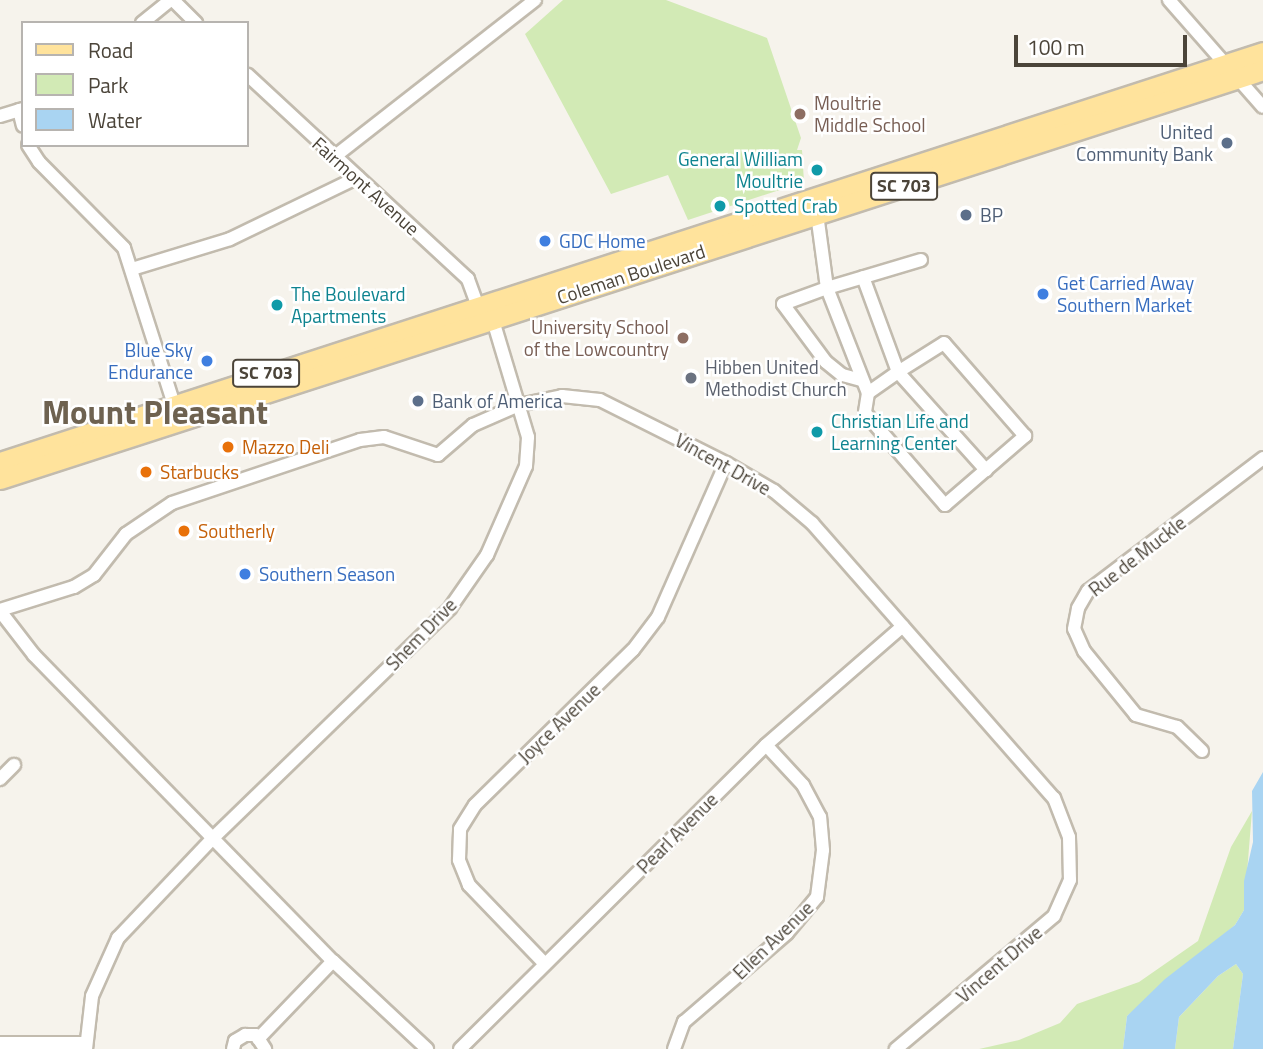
<!DOCTYPE html>
<html>
<head>
<meta charset="utf-8">
<style>
	body { margin:0 }
	#map { position:relative; width:1263px; height:1049px; overflow:hidden; background:#f6f3ec; font-family:"Titillium Web",sans-serif }
	div>[style] { position:absolute }
	[style*='--x'] { left:calc(var(--x)*1px); top:calc(var(--y)*1px); width:calc(var(--w)*1px); rotate:calc(var(--a)*1deg) }
	.green>* { inset:0; background:#d2eab5 }
	.water>* { inset:0; background:#a9d4f2 }
	.roads { filter:drop-shadow(2px 0 #c2bbae) drop-shadow(-2px 0 #c2bbae) drop-shadow(0 2px #c2bbae) drop-shadow(0 -2px #c2bbae) }
	.minor>* { height:12px; margin:-6px; padding:0 6px; transform-origin:6px; border-radius:6px; background:#fff }
	.primary>* { height:19px; margin:-9.5px; padding:0 9.5px; transform-origin:9.5px; border-radius:9.5px; background:#ffe39c }
	.dots>* { width:19px; height:19px; translate:-50% -50%; box-sizing:border-box; border:4px solid #fff; border-radius:50% }
	span { translate:-50% -50%; white-space:nowrap; text-align:center; line-height:1.15; -webkit-text-stroke:5px #fff; paint-order:stroke }
	.shield-label span { padding:2px 5px; background:#fff; border:2px solid; border-radius:5px; -webkit-text-stroke-width:0 }
	.shield-label { font-size:18px; color:#4b4439; font-weight:700 }
	.education-label { font-size:19px; color:#785e54 }
	.left { translate:0 -50%; text-align:left }
	.right { translate:-100% -50%; text-align:right }
	.service-label { font-size:19px; color:#4e5e75 }
	.culture-label { font-size:19px; color:#0d838f }
	.street-label { font-size:19px; color:#4b4439 }
	.shop-label { font-size:19px; color:#366cbe }
	.worship-label { font-size:19px; color:#5b616d }
	.food-label { font-size:19px; color:#c56008 }
	.town-label { font-size:33px; color:#6e6250; font-weight:700 }
	.legend { position:absolute; left:21px; top:21px; width:228px; height:126px; box-sizing:border-box; background:#fff; border:2px solid #b7b4b0; margin:0; padding:9px 12px; list-style:none; font-size:21px; color:#4b4439 }
	.legend li { display:flex; align-items:center; gap:14px; height:35px }
	.legend b { width:35px; border:2px solid #b7b4b0 }
	.scale { position:absolute; left:1014px; top:35px; width:173px; height:32px; box-sizing:border-box; border:4px solid #4b4439; border-top:0; padding-left:9px; font-size:21px; line-height:24px; white-space:nowrap; color:#4b4439; -webkit-text-stroke:5px #fff; paint-order:stroke }
</style>
</head>
<body>
<div id="map">
	<div class="green">
		<div style="clip-path:polygon(563px 0,666px 0,767px 38px,801px 138px,797px 150px,802px 150px,804px 182px,688px 220px,668px 175px,611px 194px,525px 34px)"></div>
		<div style="clip-path:polygon(1252px 811px,1244px 910px,1235px 925px,1127px 1016px,1123px 1049px,979px 1049px,1019px 1040px,1060px 1023px,1077px 1004px,1139px 982px,1198px 941px,1231px 847px)"></div>
		<div style="clip-path:polygon(1236px 964px,1243px 974px,1233px 1049px,1175px 1049px,1179px 1017px,1218px 976px)"></div>
	</div>
	<div class="water">
		<div style="clip-path:polygon(1263px 772px,1263px 1049px,1233px 1049px,1243px 974px,1236px 964px,1218px 976px,1179px 1017px,1175px 1049px,1123px 1049px,1127px 1016px,1165px 979px,1235px 925px,1244px 910px,1244px 881px,1253px 842px,1252px 791px)"></div>
	</div>
	<div class="roads">
		<div class="minor">
			<div style="--x:173;--y:0;--w:33;--a:45"></div>
			<div style="--x:1169;--y:0;--w:142;--a:48.7"></div>
			<div style="--x:142;--y:23;--w:36;--a:-39"></div>
			<div style="--x:19;--y:110;--w:16;--a:76"></div>
			<div style="--x:0;--y:116;--w:24;--a:-17"></div>
			<div style="--x:28;--y:145;--w:20;--a:57"></div>
			<div style="--x:39;--y:162;--w:121;--a:45.3"></div>
			<div style="--x:124;--y:248;--w:162;--a:72.3"></div>
			<div style="--x:334;--y:157;--w:255;--a:-38"></div>
			<div style="--x:817;--y:214;--w:75;--a:82.3"></div>
			<div style="--x:827;--y:288;--w:98;--a:-16.6"></div>
			<div style="--x:132;--y:269;--w:102;--a:-17"></div>
			<div style="--x:230;--y:239;--w:142;--a:-25.8"></div>
			<div style="--x:861;--y:380;--w:20;--a:-165"></div>
			<div style="--x:842;--y:375;--w:21;--a:-141"></div>
			<div style="--x:826;--y:362;--w:72;--a:-126.6"></div>
			<div style="--x:783;--y:304;--w:47;--a:-20"></div>
			<div style="--x:827;--y:288;--w:113;--a:68.7"></div>
			<div style="--x:868;--y:393;--w:20;--a:99"></div>
			<div style="--x:865;--y:413;--w:122;--a:49"></div>
			<div style="--x:945;--y:505;--w:106;--a:-40.8"></div>
			<div style="--x:1025;--y:436;--w:123;--a:-131.1"></div>
			<div style="--x:944;--y:343;--w:54;--a:147.8"></div>
			<div style="--x:898;--y:372;--w:101;--a:-110.2"></div>
			<div style="--x:868;--y:393;--w:37;--a:-35"></div>
			<div style="--x:898;--y:372;--w:132;--a:48.1"></div>
			<div style="--x:0;--y:610;--w:77;--a:-17.3"></div>
			<div style="--x:74;--y:587;--w:23;--a:-31"></div>
			<div style="--x:94;--y:575;--w:52;--a:-52"></div>
			<div style="--x:126;--y:534;--w:55;--a:-34"></div>
			<div style="--x:172;--y:503;--w:198;--a:-18.5"></div>
			<div style="--x:360;--y:440;--w:24;--a:-7"></div>
			<div style="--x:384;--y:437;--w:57;--a:18.4"></div>
			<div style="--x:438;--y:455;--w:46;--a:-40.6"></div>
			<div style="--x:473;--y:425;--w:50;--a:-23.5"></div>
			<div style="--x:519;--y:405;--w:44;--a:-11.8"></div>
			<div style="--x:562;--y:396;--w:38;--a:6"></div>
			<div style="--x:600;--y:400;--w:141;--a:26.6"></div>
			<div style="--x:726;--y:463;--w:56;--a:30.3"></div>
			<div style="--x:774;--y:491;--w:50;--a:40.1"></div>
			<div style="--x:812;--y:523;--w:366;--a:48.7"></div>
			<div style="--x:1054;--y:798;--w:42;--a:69"></div>
			<div style="--x:1069;--y:837;--w:43;--a:88.7"></div>
			<div style="--x:1070;--y:880;--w:39;--a:114"></div>
			<div style="--x:1054;--y:916;--w:207;--a:139.9"></div>
			<div style="--x:0;--y:611;--w:56;--a:52.3"></div>
			<div style="--x:34;--y:655;--w:428;--a:45.7"></div>
			<div style="--x:333;--y:961;--w:129;--a:43.1"></div>
			<div style="--x:1202;--y:751;--w:35;--a:-136"></div>
			<div style="--x:1177;--y:727;--w:43;--a:-163.7"></div>
			<div style="--x:1136;--y:715;--w:82;--a:-129.1"></div>
			<div style="--x:1084;--y:651;--w:24;--a:-114"></div>
			<div style="--x:1074;--y:629;--w:21;--a:-79"></div>
			<div style="--x:1078;--y:608;--w:20;--a:-60"></div>
			<div style="--x:1088;--y:591;--w:220;--a:-37.2"></div>
			<div style="--x:0;--y:779;--w:20;--a:-45"></div>
			<div style="--x:545;--y:964;--w:110;--a:-133.9"></div>
			<div style="--x:469;--y:885;--w:27;--a:-112"></div>
			<div style="--x:459;--y:860;--w:31;--a:-88"></div>
			<div style="--x:460;--y:829;--w:28;--a:-58"></div>
			<div style="--x:475;--y:805;--w:221;--a:-44.5"></div>
			<div style="--x:633;--y:650;--w:41;--a:-52.9"></div>
			<div style="--x:658;--y:617;--w:168;--a:-66.2"></div>
			<div style="--x:258;--y:1039;--w:108;--a:-46.1"></div>
			<div style="--x:0;--y:1043;--w:86;--a:0"></div>
			<div style="--x:86;--y:1049;--w:53;--a:-83.5"></div>
			<div style="--x:92;--y:996;--w:64;--a:-65.9"></div>
			<div style="--x:118;--y:938;--w:138;--a:-46.5"></div>
			<div style="--x:213;--y:838;--w:330;--a:-44.1"></div>
			<div style="--x:450;--y:608;--w:65;--a:-55.1"></div>
			<div style="--x:487;--y:555;--w:97;--a:-66.3"></div>
			<div style="--x:526;--y:466;--w:29;--a:-86"></div>
			<div style="--x:528;--y:437;--w:122;--a:-106.7"></div>
			<div style="--x:493;--y:320;--w:23;--a:-135"></div>
			<div style="--x:477;--y:304;--w:27;--a:-110"></div>
			<div style="--x:468;--y:279;--w:301;--a:-137.2"></div>
			<div style="--x:233;--y:1049;--w:8;--a:-76"></div>
			<div style="--x:235;--y:1041;--w:12;--a:-31"></div>
			<div style="--x:245;--y:1035;--w:11;--a:0"></div>
			<div style="--x:256;--y:1035;--w:17;--a:57"></div>
			<div style="--x:460;--y:1049;--w:431;--a:-44.8"></div>
			<div style="--x:766;--y:745;--w:181;--a:-41"></div>
			<div style="--x:674;--y:1049;--w:29;--a:-70"></div>
			<div style="--x:684;--y:1022;--w:136;--a:-40.8"></div>
			<div style="--x:787;--y:933;--w:47;--a:-50.2"></div>
			<div style="--x:817;--y:897;--w:47;--a:-82.7"></div>
			<div style="--x:823;--y:850;--w:33;--a:-95"></div>
			<div style="--x:820;--y:817;--w:36;--a:-118"></div>
			<div style="--x:803;--y:785;--w:54;--a:-132.8"></div>
		</div>
		<div class="primary">
			<div style="--x:0;--y:462;--w:1328;--a:-17.98"></div>
			<div style="--x:0;--y:479;--w:1328;--a:-17.94"></div>
		</div>
	</div>
	<div class="dots">
		<div style="left:800px;top:114px;background:#8d6e63"></div>
		<div style="left:1227px;top:143px;background:#5c6f8a"></div>
		<div style="left:817px;top:170px;background:#0f9aa8"></div>
		<div style="left:720px;top:206px;background:#0f9aa8"></div>
		<div style="left:966px;top:215px;background:#5c6f8a"></div>
		<div style="left:545px;top:241px;background:#3f7fe0"></div>
		<div style="left:1043px;top:294px;background:#3f7fe0"></div>
		<div style="left:277px;top:305px;background:#0f9aa8"></div>
		<div style="left:683px;top:338px;background:#8d6e63"></div>
		<div style="left:207px;top:361px;background:#3f7fe0"></div>
		<div style="left:691px;top:378px;background:#6b7280"></div>
		<div style="left:418px;top:401px;background:#5c6f8a"></div>
		<div style="left:817px;top:432px;background:#0f9aa8"></div>
		<div style="left:228px;top:447px;background:#e8710a"></div>
		<div style="left:146px;top:472px;background:#e8710a"></div>
		<div style="left:184px;top:531px;background:#e8710a"></div>
		<div style="left:245px;top:574px;background:#3f7fe0"></div>
	</div>
	<div class="shield-label">
		<span style="left:904px;top:186px">SC 703</span>
		<span style="left:266px;top:373px">SC 703</span>
	</div>
	<div class="education-label">
		<span class="left" style="left:814px;top:114px">Moultrie<br>Middle School</span>
		<span class="right" style="left:669px;top:338px">University School<br>of the Lowcountry</span>
	</div>
	<div class="service-label">
		<span class="right" style="left:1213px;top:143px">United<br>Community Bank</span>
		<span class="left" style="left:980px;top:215px">BP</span>
		<span class="left" style="left:432px;top:401px">Bank of America</span>
	</div>
	<div class="culture-label">
		<span class="right" style="left:803px;top:170px">General William<br>Moultrie</span>
		<span class="left" style="left:734px;top:206px">Spotted Crab</span>
		<span class="left" style="left:291px;top:305px">The Boulevard<br>Apartments</span>
		<span class="left" style="left:831px;top:432px">Christian Life and<br>Learning Center</span>
	</div>
	<div class="street-label">
		<span style="left:366px;top:186px;rotate:42deg">Fairmont Avenue</span>
		<span style="left:631px;top:274px;rotate:-18deg">Coleman Boulevard</span>
		<span style="left:723px;top:464px;rotate:29deg">Vincent Drive</span>
		<span style="left:1137px;top:556px;rotate:-38deg">Rue de Muckle</span>
		<span style="left:421px;top:634px;rotate:-46deg">Shem Drive</span>
		<span style="left:559px;top:723px;rotate:-44deg">Joyce Avenue</span>
		<span style="left:677px;top:833px;rotate:-45deg">Pearl Avenue</span>
		<span style="left:773px;top:940px;rotate:-44deg">Ellen Avenue</span>
		<span style="left:999px;top:964px;rotate:-41deg">Vincent Drive</span>
	</div>
	<div class="shop-label">
		<span class="left" style="left:559px;top:241px">GDC Home</span>
		<span class="left" style="left:1057px;top:294px">Get Carried Away<br>Southern Market</span>
		<span class="right" style="left:193px;top:361px">Blue Sky<br>Endurance</span>
		<span class="left" style="left:259px;top:574px">Southern Season</span>
	</div>
	<div class="worship-label">
		<span class="left" style="left:705px;top:378px">Hibben United<br>Methodist Church</span>
	</div>
	<div class="food-label">
		<span class="left" style="left:242px;top:447px">Mazzo Deli</span>
		<span class="left" style="left:160px;top:472px">Starbucks</span>
		<span class="left" style="left:198px;top:531px">Southerly</span>
	</div>
	<div class="town-label">
		<span style="left:155px;top:413px">Mount Pleasant</span>
	</div>
	<ul class="legend">
	<li><b style="height:9px;background:#ffe39c"></b>Road</li>
	<li><b style="height:19px;background:#d2eab5"></b>Park</li>
	<li><b style="height:19px;background:#a9d4f2"></b>Water</li>
	</ul>
	<div class="scale">100 m</div>
</div>
</body>
</html>
